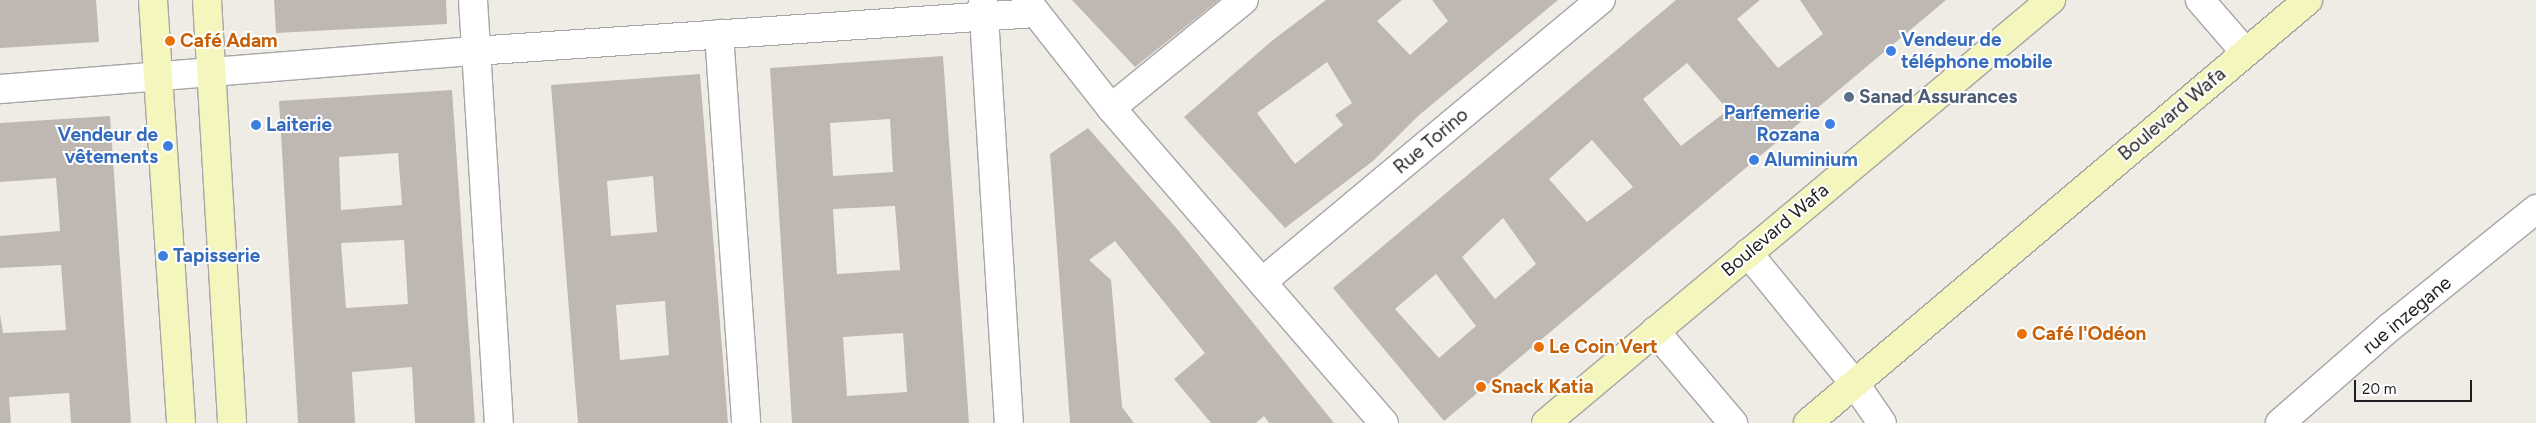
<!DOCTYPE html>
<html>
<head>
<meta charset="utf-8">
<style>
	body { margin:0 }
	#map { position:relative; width:2536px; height:423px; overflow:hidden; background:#efece6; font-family:Figtree,sans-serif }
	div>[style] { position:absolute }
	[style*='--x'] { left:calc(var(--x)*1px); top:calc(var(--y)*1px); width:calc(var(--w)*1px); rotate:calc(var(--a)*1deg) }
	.building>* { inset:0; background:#bfb8b2 }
	.roads { filter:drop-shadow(1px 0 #a6a6a6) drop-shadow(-1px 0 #a6a6a6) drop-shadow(0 1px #a6a6a6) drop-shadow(0 -1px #a6a6a6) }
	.street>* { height:28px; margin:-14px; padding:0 14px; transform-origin:14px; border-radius:14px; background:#fff }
	.secondary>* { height:28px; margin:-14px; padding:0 14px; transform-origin:14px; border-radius:14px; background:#f4f6bd }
	.dots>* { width:14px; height:14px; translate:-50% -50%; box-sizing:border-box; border:2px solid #fff; border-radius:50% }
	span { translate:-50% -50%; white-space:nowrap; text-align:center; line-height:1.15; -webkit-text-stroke:4px #fff; paint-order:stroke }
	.shop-label { font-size:19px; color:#366cbe; font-weight:700 }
	.left { translate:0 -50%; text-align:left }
	.right { translate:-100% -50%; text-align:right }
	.food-label { font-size:19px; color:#c56008; font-weight:700 }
	.service-label { font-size:19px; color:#4e5e75; font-weight:700 }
	.street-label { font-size:19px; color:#1f1f1f }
	.scale { position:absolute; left:2354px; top:380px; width:118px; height:22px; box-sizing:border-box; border:2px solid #1f1f1f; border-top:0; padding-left:6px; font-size:15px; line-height:18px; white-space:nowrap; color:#1f1f1f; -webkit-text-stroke:4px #fff; paint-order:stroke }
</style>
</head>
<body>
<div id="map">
	<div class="building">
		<div style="clip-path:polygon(0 0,96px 0,99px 42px,0 48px)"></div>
		<div style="clip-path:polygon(274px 0,446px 0,447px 24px,276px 33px)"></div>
		<div style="clip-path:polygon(1072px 0,1219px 0,1135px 67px)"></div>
		<div style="clip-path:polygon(evenodd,1326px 0,1402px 0,1377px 21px,1410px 55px,1448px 21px,1432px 0,1558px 0,1418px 116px,1373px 161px,1285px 228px,1184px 117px,1273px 40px,1326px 0,1327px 62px,1352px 103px,1335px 115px,1343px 125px,1295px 164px,1257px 113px,1327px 62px)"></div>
		<div style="clip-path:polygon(evenodd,1676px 0,1760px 0,1737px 19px,1778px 68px,1823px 34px,1800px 0,1946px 0,1444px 421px,1333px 288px,1676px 0,1687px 63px,1728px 110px,1681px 146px,1643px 99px,1687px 63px,1676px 0,1592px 140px,1633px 187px,1587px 222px,1549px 179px,1592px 140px,1676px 0,1503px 218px,1536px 264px,1495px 299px,1462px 257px,1503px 218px,1676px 0,1436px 274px,1476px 326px,1439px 358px,1395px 309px,1436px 274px)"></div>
		<div style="clip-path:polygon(evenodd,943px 56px,969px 423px,792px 423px,770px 68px,943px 56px,890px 119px,893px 172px,833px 176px,830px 123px,890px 119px,943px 56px,895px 206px,900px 270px,837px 274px,833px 209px,895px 206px,943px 56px,903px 333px,907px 392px,847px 396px,843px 337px,903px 333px)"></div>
		<div style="clip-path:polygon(evenodd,700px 74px,728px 423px,578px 423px,551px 85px,700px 74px,653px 176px,657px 232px,611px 236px,607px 181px,653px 176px,700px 74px,665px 301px,669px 355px,620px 360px,616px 305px,665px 301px)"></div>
		<div style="clip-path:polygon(evenodd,452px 90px,475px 423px,415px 423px,412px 367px,352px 372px,355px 423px,298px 423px,279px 101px,452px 90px,398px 153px,402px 205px,341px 210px,339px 157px,398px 153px,452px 90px,404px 240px,408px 304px,346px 308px,341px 243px,404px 240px)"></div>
		<div style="clip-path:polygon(110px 116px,131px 423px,71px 423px,69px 393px,9px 397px,11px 423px,0 423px,0 314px,3px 333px,66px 330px,61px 265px,0 268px,0 236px,60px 231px,56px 178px,0 182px,0 123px)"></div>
		<div style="clip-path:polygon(1088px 128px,1178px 230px,1334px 423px,1269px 423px,1264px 416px,1256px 423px,1211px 423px,1174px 379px,1205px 353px,1115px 241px,1089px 260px,1111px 280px,1122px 407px,1134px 423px,1070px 423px,1050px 154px)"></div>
	</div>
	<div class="roads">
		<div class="street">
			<div style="--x:473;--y:0;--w:424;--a:86.5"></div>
			<div style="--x:983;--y:0;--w:424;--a:86.5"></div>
			<div style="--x:1026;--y:0;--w:137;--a:51.8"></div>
			<div style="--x:1111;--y:108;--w:417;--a:49.1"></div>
			<div style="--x:2200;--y:0;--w:69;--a:49.1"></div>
			<div style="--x:719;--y:34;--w:390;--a:86"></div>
			<div style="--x:0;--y:89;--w:477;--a:-4.6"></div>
			<div style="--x:475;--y:51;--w:562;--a:-3.88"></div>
			<div style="--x:1111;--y:108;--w:171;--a:-39.1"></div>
			<div style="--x:1748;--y:253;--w:169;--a:50.8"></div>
			<div style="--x:1855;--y:384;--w:47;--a:55.3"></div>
			<div style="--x:1262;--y:282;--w:441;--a:-39.8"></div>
			<div style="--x:1655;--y:331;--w:121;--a:49.7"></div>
			<div style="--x:2280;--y:423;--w:146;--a:-41.1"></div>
			<div style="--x:2390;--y:327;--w:188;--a:-38.9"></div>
		</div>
		<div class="secondary">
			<div style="--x:153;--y:0;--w:424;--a:86.2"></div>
			<div style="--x:207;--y:0;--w:424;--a:86.6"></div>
			<div style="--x:1546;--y:423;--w:659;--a:-39.95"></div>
			<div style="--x:1808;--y:423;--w:655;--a:-40.23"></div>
		</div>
	</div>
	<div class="dots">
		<div style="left:170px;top:41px;background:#e8710a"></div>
		<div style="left:1891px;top:51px;background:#3f7fe0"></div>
		<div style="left:1849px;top:97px;background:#5c6f8a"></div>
		<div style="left:1830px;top:124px;background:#3f7fe0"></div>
		<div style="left:256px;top:125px;background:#3f7fe0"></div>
		<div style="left:168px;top:146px;background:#3f7fe0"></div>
		<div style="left:1754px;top:160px;background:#3f7fe0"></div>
		<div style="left:163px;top:256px;background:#3f7fe0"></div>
		<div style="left:2022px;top:334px;background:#e8710a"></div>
		<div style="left:1539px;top:347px;background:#e8710a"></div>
		<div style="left:1481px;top:387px;background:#e8710a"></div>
	</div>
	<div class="shop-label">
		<span class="left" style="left:1901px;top:51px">Vendeur de<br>téléphone mobile</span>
		<span class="right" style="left:1820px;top:124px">Parfemerie<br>Rozana</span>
		<span class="left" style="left:266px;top:125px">Laiterie</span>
		<span class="right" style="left:158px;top:146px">Vendeur de<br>vêtements</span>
		<span class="left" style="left:1764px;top:160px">Aluminium</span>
		<span class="left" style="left:173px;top:256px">Tapisserie</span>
	</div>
	<div class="food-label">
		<span class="left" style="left:180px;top:41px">Café Adam</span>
		<span class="left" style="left:2032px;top:334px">Café l'Odéon</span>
		<span class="left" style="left:1549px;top:347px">Le Coin Vert</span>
		<span class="left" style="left:1491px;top:387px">Snack Katia</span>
	</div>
	<div class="service-label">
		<span class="left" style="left:1859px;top:97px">Sanad Assurances</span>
	</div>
	<div class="street-label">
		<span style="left:2172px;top:114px;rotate:-40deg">Boulevard Wafa</span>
		<span style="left:1431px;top:141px;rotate:-40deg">Rue Torino</span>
		<span style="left:1775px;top:230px;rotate:-40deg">Boulevard Wafa</span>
		<span style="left:2407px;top:315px;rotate:-40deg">rue inzegane</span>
	</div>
	<div class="scale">20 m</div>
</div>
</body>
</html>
